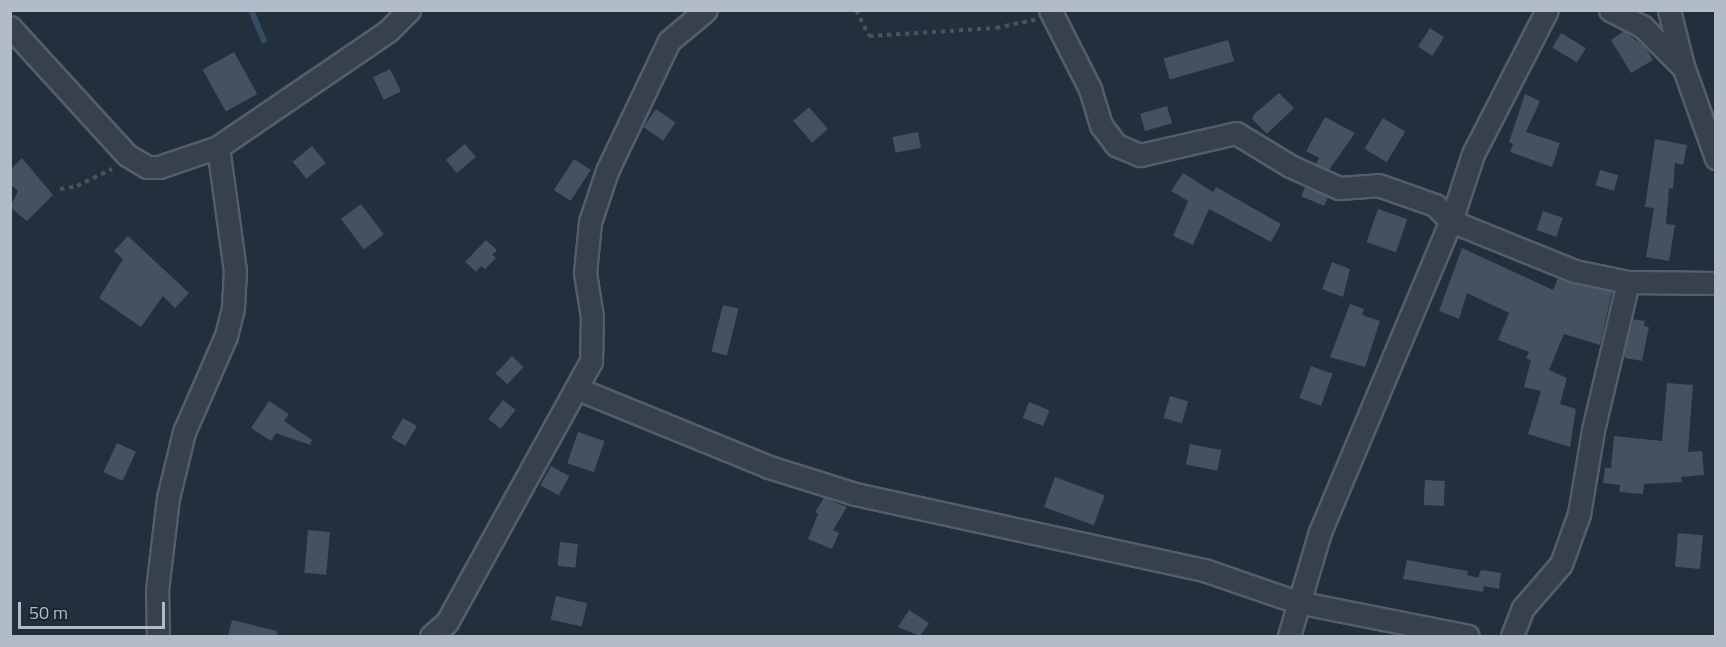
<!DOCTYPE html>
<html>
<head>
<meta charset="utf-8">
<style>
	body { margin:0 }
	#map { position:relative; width:1726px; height:647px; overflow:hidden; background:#222f3c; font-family:"Titillium Web",sans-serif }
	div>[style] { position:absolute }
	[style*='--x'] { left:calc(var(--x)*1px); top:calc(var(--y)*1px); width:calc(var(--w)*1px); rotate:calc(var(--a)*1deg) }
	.stream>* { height:6px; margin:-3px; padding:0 3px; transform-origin:3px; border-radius:3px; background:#364b64 }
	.building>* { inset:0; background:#435160; transform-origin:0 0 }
	.path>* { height:4px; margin-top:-2px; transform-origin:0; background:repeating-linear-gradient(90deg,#42595a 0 4.5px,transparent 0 9px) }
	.roads { filter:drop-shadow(2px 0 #545e6a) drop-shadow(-2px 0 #545e6a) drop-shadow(0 2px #545e6a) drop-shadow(0 -2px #545e6a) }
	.street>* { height:21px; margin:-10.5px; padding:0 10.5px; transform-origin:10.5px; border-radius:10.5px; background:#36414c }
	span { translate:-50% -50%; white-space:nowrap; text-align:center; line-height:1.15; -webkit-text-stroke:4.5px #1b2631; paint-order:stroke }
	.frame { position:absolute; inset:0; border:12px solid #b2bbc8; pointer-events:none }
	.scale { position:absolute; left:18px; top:602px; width:147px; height:27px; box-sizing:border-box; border:3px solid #b2bbc8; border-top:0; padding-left:8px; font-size:18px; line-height:21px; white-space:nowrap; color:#b2bbc8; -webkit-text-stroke:4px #1b2631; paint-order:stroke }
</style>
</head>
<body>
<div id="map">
	<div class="stream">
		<div style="--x:251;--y:10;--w:33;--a:67"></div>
	</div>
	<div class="building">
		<div style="left:1430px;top:28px;width:17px;height:22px;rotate:33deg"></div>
		<div style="clip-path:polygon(1624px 31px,1645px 47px,1653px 60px,1631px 73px,1611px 40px)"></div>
		<div style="left:1561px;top:33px;width:29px;height:17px;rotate:31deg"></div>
		<div style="left:1228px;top:40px;width:22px;height:67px;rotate:74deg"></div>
		<div style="left:234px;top:52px;width:48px;height:36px;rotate:61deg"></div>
		<div style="left:390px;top:69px;width:25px;height:19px;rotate:64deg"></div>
		<div style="clip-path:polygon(1279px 93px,1294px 108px,1267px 134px,1252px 119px,1254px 114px)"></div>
		<div style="clip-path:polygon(1525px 94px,1540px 101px,1526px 132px,1560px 143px,1552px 167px,1510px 152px,1513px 144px,1509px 142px)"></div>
		<div style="left:1167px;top:106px;width:18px;height:28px;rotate:74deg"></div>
		<div style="left:809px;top:107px;width:29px;height:21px;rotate:49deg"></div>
		<div style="left:656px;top:109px;width:24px;height:22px;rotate:35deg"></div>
		<div style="clip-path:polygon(1325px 117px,1355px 133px,1329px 170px,1316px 164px,1319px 158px,1306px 151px)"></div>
		<div style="left:1383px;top:118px;width:26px;height:36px;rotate:31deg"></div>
		<div style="left:918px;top:132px;width:16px;height:26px;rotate:79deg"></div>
		<div style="clip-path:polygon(1655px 139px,1687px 145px,1683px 165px,1675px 163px,1673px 189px,1669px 188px,1666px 224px,1675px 225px,1669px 261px,1646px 257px,1654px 208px,1645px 207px)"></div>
		<div style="left:465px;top:144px;width:17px;height:25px;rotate:50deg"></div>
		<div style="left:312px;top:146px;width:22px;height:25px;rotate:51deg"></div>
		<div style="clip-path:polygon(22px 158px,53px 195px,27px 221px,10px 207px,18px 191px,10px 184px,10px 170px)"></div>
		<div style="left:574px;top:159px;width:20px;height:37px;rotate:33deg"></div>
		<div style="left:1600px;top:170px;width:19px;height:16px;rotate:16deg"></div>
		<div style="clip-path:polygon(1183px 173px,1213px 192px,1216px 187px,1281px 224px,1271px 242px,1209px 209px,1193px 245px,1173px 236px,1188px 201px,1171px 191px)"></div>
		<div style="left:1305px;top:187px;width:25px;height:10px;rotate:23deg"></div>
		<div style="left:361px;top:204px;width:38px;height:25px;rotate:53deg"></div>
		<div style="left:1378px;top:209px;width:31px;height:35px;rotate:19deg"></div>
		<div style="left:1543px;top:211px;width:21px;height:20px;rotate:19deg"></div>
		<div style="clip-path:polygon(128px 236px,189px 293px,175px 308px,163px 296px,141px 327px,99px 298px,123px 259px,114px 251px)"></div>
		<div style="clip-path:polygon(486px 240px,497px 250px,492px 255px,496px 258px,485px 269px,481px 266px,476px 272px,465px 262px)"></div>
		<div style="clip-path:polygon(1462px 248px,1553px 290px,1558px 278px,1612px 292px,1600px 345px,1564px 334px,1549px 370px,1567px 378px,1560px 404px,1576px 409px,1570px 447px,1528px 434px,1541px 391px,1524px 387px,1531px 360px,1526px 358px,1529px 352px,1498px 340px,1509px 313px,1467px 293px,1459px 319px,1439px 311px)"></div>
		<div style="clip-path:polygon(1332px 262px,1350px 269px,1343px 297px,1322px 289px)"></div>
		<div style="clip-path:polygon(1350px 304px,1364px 309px,1362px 315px,1380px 321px,1365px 367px,1330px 357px)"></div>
		<div style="left:723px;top:305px;width:16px;height:48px;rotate:14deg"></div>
		<div style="clip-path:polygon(1632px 319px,1645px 321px,1644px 326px,1649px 327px,1642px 361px,1625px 358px,1624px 354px)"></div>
		<div style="left:512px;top:356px;width:16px;height:24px;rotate:43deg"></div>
		<div style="left:1311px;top:366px;width:23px;height:34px;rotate:20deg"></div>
		<div style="clip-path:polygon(1667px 383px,1693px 385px,1688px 452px,1702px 451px,1704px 475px,1681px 477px,1682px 482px,1644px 484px,1643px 494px,1619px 492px,1620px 485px,1603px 483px,1605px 468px,1611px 468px,1614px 436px,1662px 441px)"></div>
		<div style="left:1170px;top:396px;width:19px;height:23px;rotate:16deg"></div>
		<div style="left:503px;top:400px;width:16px;height:24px;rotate:38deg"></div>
		<div style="clip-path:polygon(269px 401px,289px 414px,284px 421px,312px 440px,310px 445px,276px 433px,271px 441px,251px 428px)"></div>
		<div style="left:1029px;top:402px;width:22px;height:17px;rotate:22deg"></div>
		<div style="left:403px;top:418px;width:16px;height:23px;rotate:30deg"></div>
		<div style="left:578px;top:432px;width:28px;height:33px;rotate:19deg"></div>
		<div style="left:117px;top:443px;width:21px;height:32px;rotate:25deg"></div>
		<div style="left:1190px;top:444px;width:32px;height:21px;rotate:11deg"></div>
		<div style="left:551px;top:466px;width:21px;height:22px;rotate:29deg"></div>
		<div style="left:1055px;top:477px;width:53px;height:32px;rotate:20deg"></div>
		<div style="left:1425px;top:480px;width:20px;height:25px;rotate:3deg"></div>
		<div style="clip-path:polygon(824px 498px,847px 507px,833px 530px,839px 533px,832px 549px,808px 539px,818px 514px,815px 512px)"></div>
		<div style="left:308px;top:530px;width:22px;height:43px;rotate:5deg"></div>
		<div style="left:1678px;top:533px;width:25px;height:34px;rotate:5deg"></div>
		<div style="left:560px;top:542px;width:18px;height:24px;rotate:6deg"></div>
		<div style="clip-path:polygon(1407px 560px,1468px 571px,1467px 575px,1478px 578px,1481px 570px,1501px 573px,1499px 589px,1484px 586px,1483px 592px,1403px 579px)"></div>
		<div style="left:556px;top:596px;width:32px;height:24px;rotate:13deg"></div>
		<div style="clip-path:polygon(909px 610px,929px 623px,920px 636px,898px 627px)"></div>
		<div style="clip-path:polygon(232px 620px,277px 631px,277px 636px,228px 636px)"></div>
	</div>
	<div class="path">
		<div style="--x:856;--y:10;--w:29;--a:63"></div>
		<div style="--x:869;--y:36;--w:127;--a:-3.6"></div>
		<div style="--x:996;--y:28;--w:40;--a:-12"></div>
		<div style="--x:60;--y:189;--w:17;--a:-10"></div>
		<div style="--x:77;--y:186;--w:39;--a:-26"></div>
	</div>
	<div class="roads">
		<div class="street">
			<div style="--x:1050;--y:10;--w:89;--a:63.1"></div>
			<div style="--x:1090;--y:89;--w:38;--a:73"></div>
			<div style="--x:1101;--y:125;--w:25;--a:53"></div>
			<div style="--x:1116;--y:145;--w:26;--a:23"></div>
			<div style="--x:1140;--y:155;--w:98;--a:-12.9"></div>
			<div style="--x:1236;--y:133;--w:63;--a:31.4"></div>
			<div style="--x:1290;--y:166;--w:54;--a:24.2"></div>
			<div style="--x:1339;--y:188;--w:39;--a:-4"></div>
			<div style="--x:1378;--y:185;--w:60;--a:19.3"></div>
			<div style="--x:1435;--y:205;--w:23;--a:45"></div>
			<div style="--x:1451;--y:221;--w:134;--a:22"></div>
			<div style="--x:1575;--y:271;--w:54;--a:11.7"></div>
			<div style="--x:1628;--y:282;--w:88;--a:0.7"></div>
			<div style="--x:1610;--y:10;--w:36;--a:27"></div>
			<div style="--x:1642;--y:26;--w:57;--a:45"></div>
			<div style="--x:1669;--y:10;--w:58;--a:76"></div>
			<div style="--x:1683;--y:66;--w:98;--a:70.3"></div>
			<div style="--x:10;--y:27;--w:173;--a:47.6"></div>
			<div style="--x:127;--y:155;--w:23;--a:31"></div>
			<div style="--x:147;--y:167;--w:12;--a:0"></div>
			<div style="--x:159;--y:167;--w:62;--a:-18.7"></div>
			<div style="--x:218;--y:147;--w:206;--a:-34.3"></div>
			<div style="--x:388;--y:31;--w:30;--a:-45"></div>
			<div style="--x:578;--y:389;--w:206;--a:22.2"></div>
			<div style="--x:769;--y:467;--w:90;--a:17.4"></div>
			<div style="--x:855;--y:494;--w:357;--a:12.3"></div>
			<div style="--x:1204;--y:570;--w:98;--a:19"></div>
			<div style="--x:1297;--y:602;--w:174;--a:11.2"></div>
			<div style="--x:158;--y:636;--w:46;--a:-91.2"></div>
			<div style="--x:157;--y:590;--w:93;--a:-83.2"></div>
			<div style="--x:168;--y:498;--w:68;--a:-76.4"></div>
			<div style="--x:184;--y:432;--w:105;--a:-66.4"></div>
			<div style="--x:226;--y:336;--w:29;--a:-76"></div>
			<div style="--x:233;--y:308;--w:37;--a:-87"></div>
			<div style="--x:235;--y:271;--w:125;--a:-97.8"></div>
			<div style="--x:431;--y:636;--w:21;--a:-41"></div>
			<div style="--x:447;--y:622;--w:298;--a:-61.1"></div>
			<div style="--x:591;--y:361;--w:44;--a:-88.7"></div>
			<div style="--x:592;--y:317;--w:45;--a:-99"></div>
			<div style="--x:585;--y:273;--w:51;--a:-84.4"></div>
			<div style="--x:590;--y:222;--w:54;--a:-71.6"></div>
			<div style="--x:607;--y:171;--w:144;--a:-64.5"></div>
			<div style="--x:669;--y:41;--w:48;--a:-40"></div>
			<div style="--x:1289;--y:636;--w:109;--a:-73.4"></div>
			<div style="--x:1320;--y:532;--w:337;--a:-67.2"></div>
			<div style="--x:1451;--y:221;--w:71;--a:-71.8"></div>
			<div style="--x:1473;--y:154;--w:162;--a:-62.8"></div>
			<div style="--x:1512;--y:636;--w:30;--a:-69"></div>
			<div style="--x:1523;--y:608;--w:58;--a:-49.2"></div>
			<div style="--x:1561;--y:564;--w:53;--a:-70.2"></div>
			<div style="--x:1579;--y:514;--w:85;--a:-80.5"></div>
			<div style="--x:1593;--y:430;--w:152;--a:-76.7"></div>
		</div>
	</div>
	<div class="frame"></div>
	<div class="scale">50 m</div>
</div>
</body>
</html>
